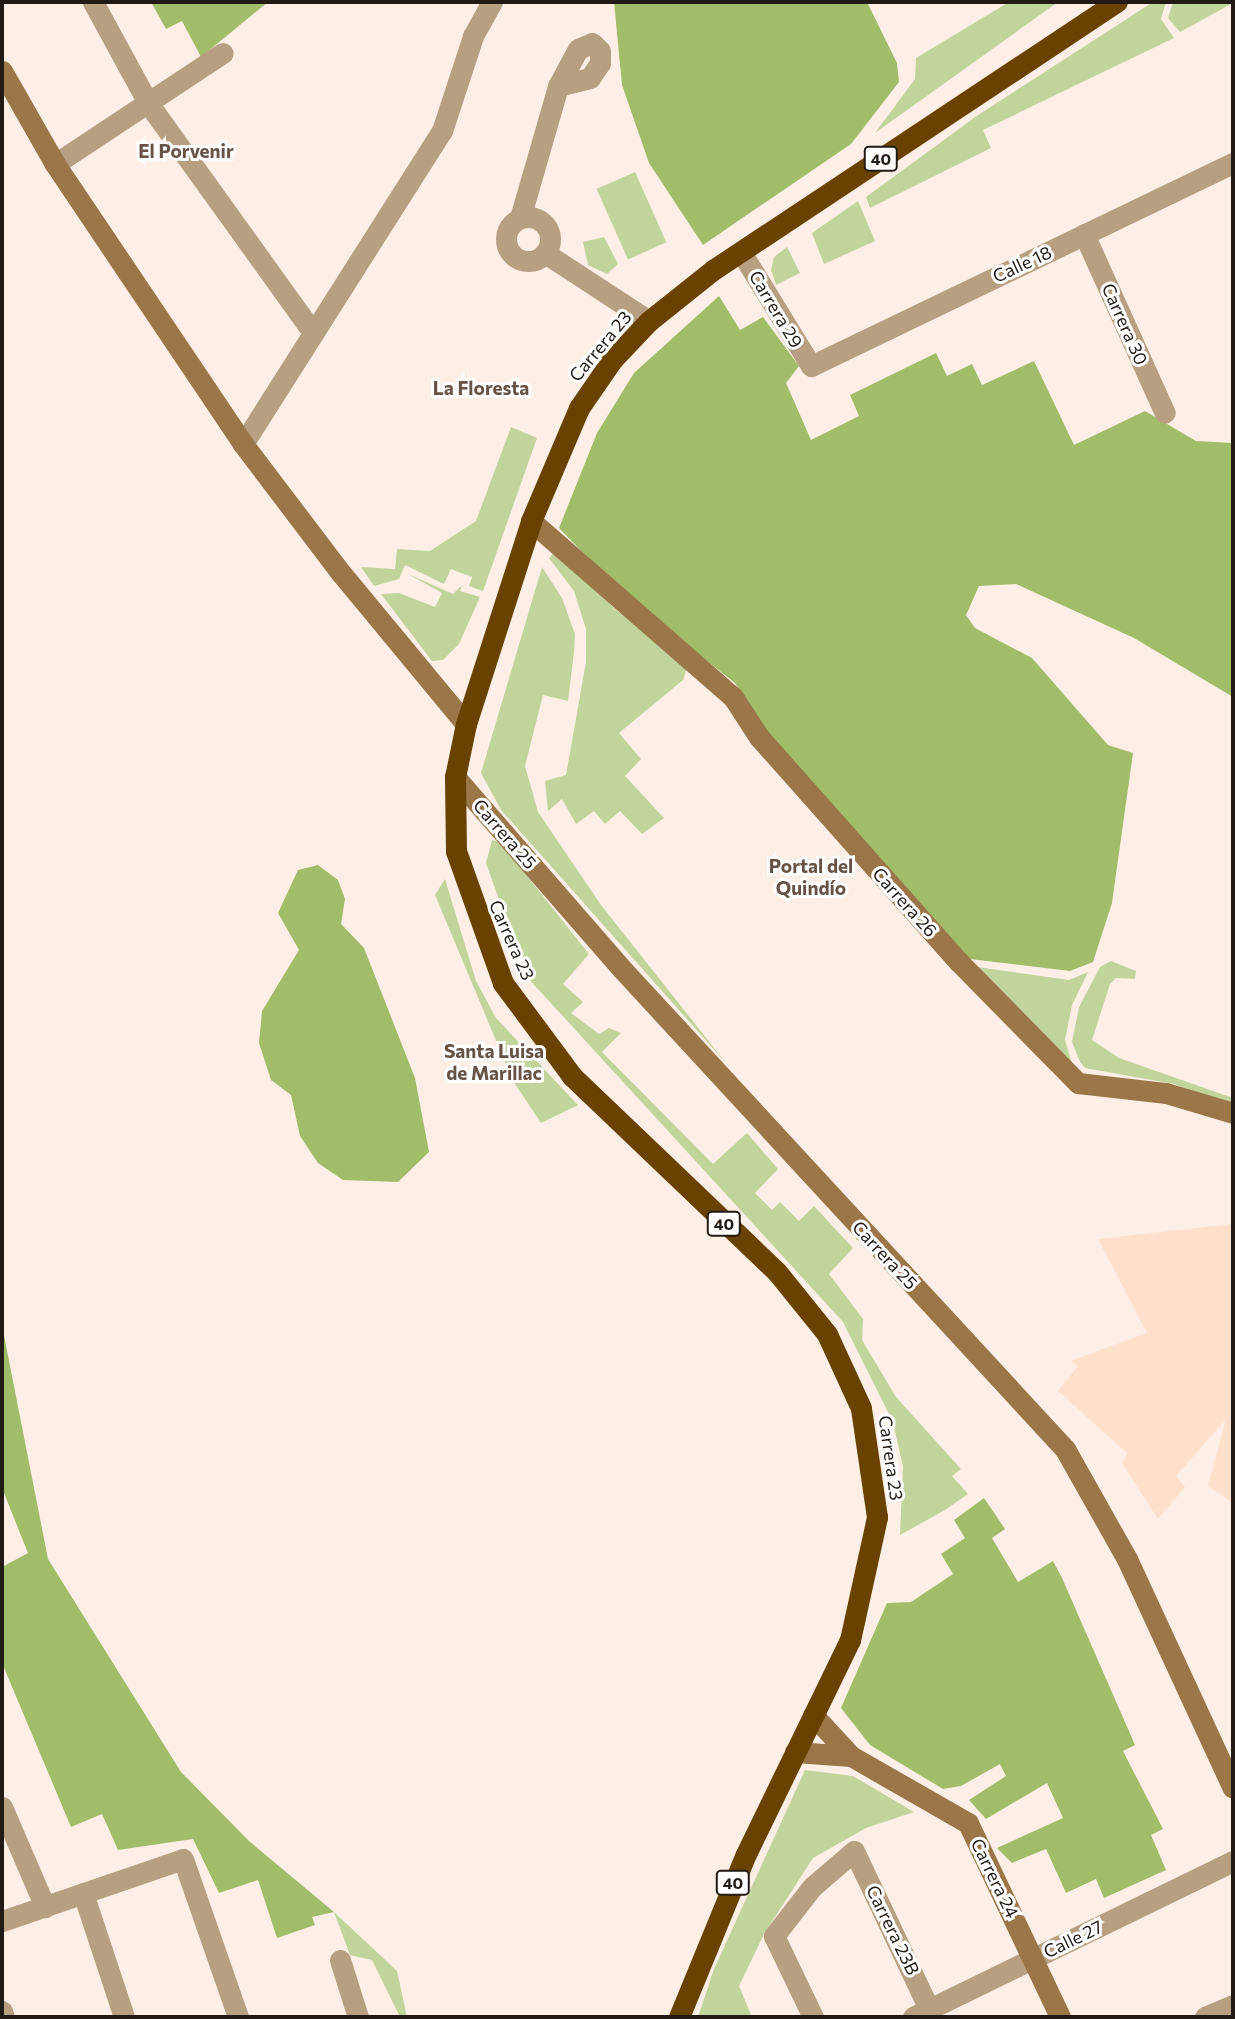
<!DOCTYPE html>
<html>
<head>
<meta charset="utf-8">
<style>
	body { margin:0 }
	#map { position:relative; width:1235px; height:2019px; overflow:hidden; background:#fdefe6; font-family:Commissioner,sans-serif }
	div>[style] { position:absolute }
	[style*='--x'] { left:calc(var(--x)*1px); top:calc(var(--y)*1px); width:calc(var(--w)*1px); rotate:calc(var(--a)*1deg) }
	.built>* { inset:0; background:#fee0cc }
	.green>* { inset:0; background:#c0d49b; transform-origin:0 0 }
	.forest>* { inset:0; background:#a2bd6a }
	.street>* { height:21px; margin:-10.5px; padding:0 10.5px; transform-origin:10.5px; border-radius:10.5px; background:#b79f81 }
	.street>.ring { margin:-10.5px; padding:0; box-sizing:content-box; background:none; border:21px solid #b79f81; border-radius:50% }
	.secondary>* { height:21px; margin:-10.5px; padding:0 10.5px; transform-origin:10.5px; border-radius:10.5px; background:#9a7648 }
	.highway>* { height:21px; margin:-10.5px; padding:0 10.5px; transform-origin:10.5px; border-radius:10.5px; background:#694200 }
	span { translate:-50% -50%; white-space:nowrap; text-align:center; line-height:1.15; -webkit-text-stroke:6px #fff; paint-order:stroke }
	.shield-label span { padding:2px 5px; background:#fff; border:2px solid; border-radius:5px; -webkit-text-stroke-width:0 }
	.shield-label { font-size:16px; color:#221a14; font-weight:700 }
	.street-label { font-size:18px; color:#221a14 }
	.neighbourhood-label { font-size:19px; color:#665346; font-weight:700 }
	.frame { position:absolute; inset:0; border:4px solid #221a14; pointer-events:none }
</style>
</head>
<body>
<div id="map">
	<div class="built">
		<div style="clip-path:polygon(1233px 1224px,1233px 1503px,1208px 1486px,1226px 1419px,1176px 1476px,1185px 1487px,1158px 1519px,1122px 1463px,1127px 1453px,1058px 1391px,1078px 1366px,1071px 1361px,1147px 1333px,1098px 1239px)"></div>
	</div>
	<div class="green">
		<div style="clip-path:polygon(1009px 2px,1058px 2px,875px 133px,915px 79px,916px 58px)"></div>
		<div style="clip-path:polygon(1153px 2px,1166px 2px,1161px 19px,1174px 38px,983px 130px,991px 148px,870px 208px,866px 197px,978px 115px)"></div>
		<div style="clip-path:polygon(1173px 2px,1232px 2px,1233px 3px,1180px 32px,1168px 18px)"></div>
		<div style="left:635px;top:172px;width:77px;height:42px;rotate:66deg"></div>
		<div style="clip-path:polygon(858px 201px,875px 241px,824px 264px,812px 233px)"></div>
		<div style="clip-path:polygon(604px 237px,618px 264px,607px 274px,588px 265px,583px 242px)"></div>
		<div style="clip-path:polygon(787px 247px,800px 273px,776px 285px,771px 270px,774px 257px)"></div>
		<div style="clip-path:polygon(511px 427px,537px 438px,483px 591px,469px 586px,472px 577px,451px 569px,444px 584px,405px 565px,399px 579px,374px 586px,361px 567px,395px 569px,397px 549px,430px 551px,476px 521px)"></div>
		<div style="clip-path:polygon(556px 551px,616px 610px,689px 662px,683px 680px,619px 733px,641px 759px,625px 776px,664px 818px,642px 834px,620px 811px,605px 824px,594px 811px,576px 824px,562px 799px,548px 811px,545px 781px,566px 775px,586px 662px,586px 629px,574px 591px,549px 558px)"></div>
		<div style="clip-path:polygon(542px 567px,562px 598px,575px 634px,574px 652px,568px 701px,543px 695px,525px 766px,538px 812px,601px 905px,726px 1063px,501px 810px,481px 773px)"></div>
		<div style="clip-path:polygon(408px 574px,453px 594px,462px 585px,460px 591px,480px 597px,459px 644px,443px 660px,432px 661px,381px 594px,399px 593px,435px 607px,442px 593px)"></div>
		<div style="clip-path:polygon(492px 840px,500px 842px,589px 954px,563px 984px,583px 1002px,571px 1013px,599px 1034px,609px 1028px,621px 1033px,602px 1052px,713px 1164px,747px 1133px,778px 1169px,755px 1193px,772px 1210px,780px 1202px,799px 1221px,814px 1206px,853px 1248px,829px 1274px,863px 1319px,862px 1340px,896px 1397px,961px 1469px,952px 1476px,968px 1494px,945px 1510px,900px 1535px,903px 1467px,893px 1422px,843px 1322px,526px 976px,486px 863px)"></div>
		<div style="clip-path:polygon(445px 879px,476px 981px,496px 1018px,578px 1105px,541px 1123px,513px 1081px,435px 895px)"></div>
		<div style="clip-path:polygon(1111px 961px,1136px 971px,1135px 979px,1116px 978px,1110px 984px,1092px 1040px,1119px 1058px,1233px 1098px,1233px 1107px,1174px 1084px,1085px 1068px,1080px 1062px,1072px 1042px,1079px 1007px,1100px 967px)"></div>
		<div style="clip-path:polygon(977px 967px,1069px 980px,1088px 972px,1072px 1005px,1065px 1040px,1072px 1064px)"></div>
		<div style="clip-path:polygon(805px 1770px,853px 1776px,914px 1812px,866px 1828px,813px 1858px,764px 1934px,739px 1986px,752px 2017px,698px 2017px,714px 1969px)"></div>
		<div style="clip-path:polygon(334px 1912px,397px 1971px,407px 2017px,400px 2017px,372px 1960px,350px 1955px)"></div>
	</div>
	<div class="forest">
		<div style="clip-path:polygon(151px 2px,268px 2px,201px 57px,182px 21px,166px 29px)"></div>
		<div style="clip-path:polygon(614px 2px,867px 2px,897px 63px,899px 82px,851px 144px,703px 245px,649px 163px,622px 85px)"></div>
		<div style="clip-path:polygon(719px 296px,740px 330px,763px 317px,799px 366px,786px 383px,811px 440px,859px 416px,850px 395px,936px 353px,947px 376px,972px 364px,982px 385px,1034px 361px,1074px 445px,1145px 411px,1196px 441px,1233px 443px,1233px 697px,1134px 638px,1016px 584px,979px 586px,966px 615px,975px 628px,1032px 658px,1108px 745px,1133px 753px,1112px 903px,1093px 962px,1070px 971px,970px 959px,768px 733px,735px 683px,627px 598px,559px 528px,597px 433px,634px 373px)"></div>
		<div style="clip-path:polygon(318px 865px,338px 880px,345px 899px,341px 924px,364px 948px,415px 1078px,429px 1152px,398px 1182px,343px 1180px,318px 1163px,300px 1136px,291px 1095px,271px 1080px,259px 1043px,262px 1011px,299px 950px,278px 913px,298px 870px)"></div>
		<div style="clip-path:polygon(2px 1325px,48px 1559px,181px 1772px,249px 1841px,334px 1912px,312px 1917px,315px 1925px,277px 1938px,258px 1880px,219px 1893px,193px 1839px,118px 1850px,102px 1814px,71px 1827px,2px 1663px,2px 1567px,28px 1553px,2px 1488px)"></div>
		<div style="clip-path:polygon(984px 1498px,1005px 1529px,992px 1538px,1018px 1582px,1053px 1561px,1062px 1578px,1135px 1745px,1123px 1751px,1163px 1829px,1151px 1835px,1166px 1870px,1104px 1898px,1096px 1879px,1066px 1893px,1046px 1849px,1012px 1863px,997px 1848px,1063px 1818px,1047px 1783px,986px 1819px,969px 1800px,1006px 1776px,1000px 1764px,961px 1786px,943px 1789px,870px 1745px,841px 1708px,887px 1603px,911px 1602px,953px 1574px,941px 1554px,965px 1538px,954px 1520px)"></div>
	</div>
	<div class="street">
		<div style="--x:93;--y:2;--w:115;--a:61.4"></div>
		<div style="--x:148;--y:103;--w:283;--a:54.3"></div>
		<div style="--x:55;--y:164;--w:201;--a:-33.5"></div>
		<div class="ring" style="left:506px;top:217px;width:23px;height:23px"></div>
		<div style="--x:520;--y:218;--w:137;--a:-73.9"></div>
		<div style="--x:558;--y:86;--w:42;--a:-61.6"></div>
		<div style="--x:578;--y:49;--w:15;--a:-23"></div>
		<div style="--x:592;--y:43;--w:11;--a:45"></div>
		<div style="--x:600;--y:51;--w:12;--a:90"></div>
		<div style="--x:600;--y:63;--w:18;--a:124"></div>
		<div style="--x:590;--y:78;--w:33;--a:166"></div>
		<div style="--x:1084;--y:234;--w:196;--a:65.7"></div>
		<div style="--x:741;--y:252;--w:134;--a:58.4"></div>
		<div style="--x:811;--y:366;--w:468;--a:-25.7"></div>
		<div style="--x:545;--y:253;--w:124;--a:33.2"></div>
		<div style="--x:243;--y:444;--w:371;--a:-57.6"></div>
		<div style="--x:442;--y:131;--w:100;--a:-71.9"></div>
		<div style="--x:473;--y:36;--w:39;--a:-61"></div>
		<div style="--x:2;--y:1807;--w:109;--a:66.7"></div>
		<div style="--x:83;--y:1893;--w:131;--a:71.7"></div>
		<div style="--x:2;--y:1921;--w:191;--a:-18.9"></div>
		<div style="--x:183;--y:1859;--w:167;--a:70.8"></div>
		<div style="--x:340;--y:1960;--w:60;--a:72.5"></div>
		<div style="--x:2;--y:2011;--w:6;--a:72"></div>
		<div style="--x:813;--y:2017;--w:90;--a:-115.7"></div>
		<div style="--x:774;--y:1936;--w:62;--a:-52.2"></div>
		<div style="--x:812;--y:1887;--w:55;--a:-40.6"></div>
		<div style="--x:854;--y:1851;--w:175;--a:64.6"></div>
		<div style="--x:913;--y:2017;--w:356;--a:-26"></div>
		<div style="--x:1205;--y:2017;--w:30;--a:-23"></div>
	</div>
	<div class="secondary">
		<div style="--x:2;--y:71;--w:107;--a:60.3"></div>
		<div style="--x:55;--y:164;--w:337;--a:56.1"></div>
		<div style="--x:243;--y:444;--w:162;--a:52.8"></div>
		<div style="--x:341;--y:573;--w:196;--a:50.4"></div>
		<div style="--x:531;--y:521;--w:268;--a:41.1"></div>
		<div style="--x:733;--y:697;--w:48;--a:57"></div>
		<div style="--x:759;--y:737;--w:301;--a:48.4"></div>
		<div style="--x:959;--y:962;--w:170;--a:45.5"></div>
		<div style="--x:1078;--y:1083;--w:89;--a:6.5"></div>
		<div style="--x:1166;--y:1093;--w:70;--a:16.6"></div>
		<div style="--x:455;--y:777;--w:254;--a:49"></div>
		<div style="--x:622;--y:969;--w:653;--a:47.3"></div>
		<div style="--x:1065;--y:1449;--w:126;--a:60.6"></div>
		<div style="--x:1127;--y:1559;--w:252;--a:65.2"></div>
		<div style="--x:813;--y:1715;--w:56;--a:47.2"></div>
		<div style="--x:851;--y:1756;--w:135;--a:29.8"></div>
		<div style="--x:968;--y:1823;--w:215;--a:64.6"></div>
		<div style="--x:795;--y:1752;--w:56;--a:4.1"></div>
	</div>
	<div class="highway">
		<div style="--x:679;--y:2017;--w:176;--a:-67.7"></div>
		<div style="--x:746;--y:1854;--w:238;--a:-64.1"></div>
		<div style="--x:850;--y:1640;--w:126;--a:-77.6"></div>
		<div style="--x:877;--y:1517;--w:110;--a:-98.4"></div>
		<div style="--x:861;--y:1408;--w:81;--a:-114.7"></div>
		<div style="--x:827;--y:1334;--w:80;--a:-128.9"></div>
		<div style="--x:777;--y:1272;--w:284;--a:-136.3"></div>
		<div style="--x:572;--y:1076;--w:116;--a:-126.6"></div>
		<div style="--x:503;--y:983;--w:140;--a:-109.6"></div>
		<div style="--x:456;--y:851;--w:74;--a:-90.8"></div>
		<div style="--x:455;--y:777;--w:54;--a:-78.3"></div>
		<div style="--x:466;--y:724;--w:213;--a:-72.2"></div>
		<div style="--x:531;--y:521;--w:123;--a:-67"></div>
		<div style="--x:579;--y:408;--w:58;--a:-55.5"></div>
		<div style="--x:612;--y:360;--w:54;--a:-46.5"></div>
		<div style="--x:649;--y:321;--w:82;--a:-38.6"></div>
		<div style="--x:713;--y:270;--w:485;--a:-33.6"></div>
	</div>
	<div class="shield-label">
		<span style="left:881px;top:159px">40</span>
		<span style="left:724px;top:1224px">40</span>
		<span style="left:733px;top:1883px">40</span>
	</div>
	<div class="street-label">
		<span style="left:1022px;top:264px;rotate:-25deg">Calle 18</span>
		<span style="left:776px;top:309px;rotate:59deg">Carrera 29</span>
		<span style="left:1125px;top:324px;rotate:66deg">Carrera 30</span>
		<span style="left:600px;top:346px;rotate:-50deg">Carrera 23</span>
		<span style="left:505px;top:834px;rotate:49deg">Carrera 25</span>
		<span style="left:905px;top:902px;rotate:48deg">Carrera 26</span>
		<span style="left:512px;top:940px;rotate:66deg">Carrera 23</span>
		<span style="left:885px;top:1255px;rotate:47deg">Carrera 25</span>
		<span style="left:891px;top:1458px;rotate:82deg">Carrera 23</span>
		<span style="left:995px;top:1878px;rotate:64deg">Carrera 24</span>
		<span style="left:893px;top:1930px;rotate:64deg">Carrera 23B</span>
		<span style="left:1073px;top:1939px;rotate:-26deg">Calle 27</span>
	</div>
	<div class="neighbourhood-label">
		<span style="left:186px;top:151px">El Porvenir</span>
		<span style="left:481px;top:388px">La Floresta</span>
		<span style="left:811px;top:877px">Portal del<br>Quindío</span>
		<span style="left:494px;top:1062px">Santa Luisa<br>de Marillac</span>
	</div>
	<div class="frame"></div>
</div>
</body>
</html>
